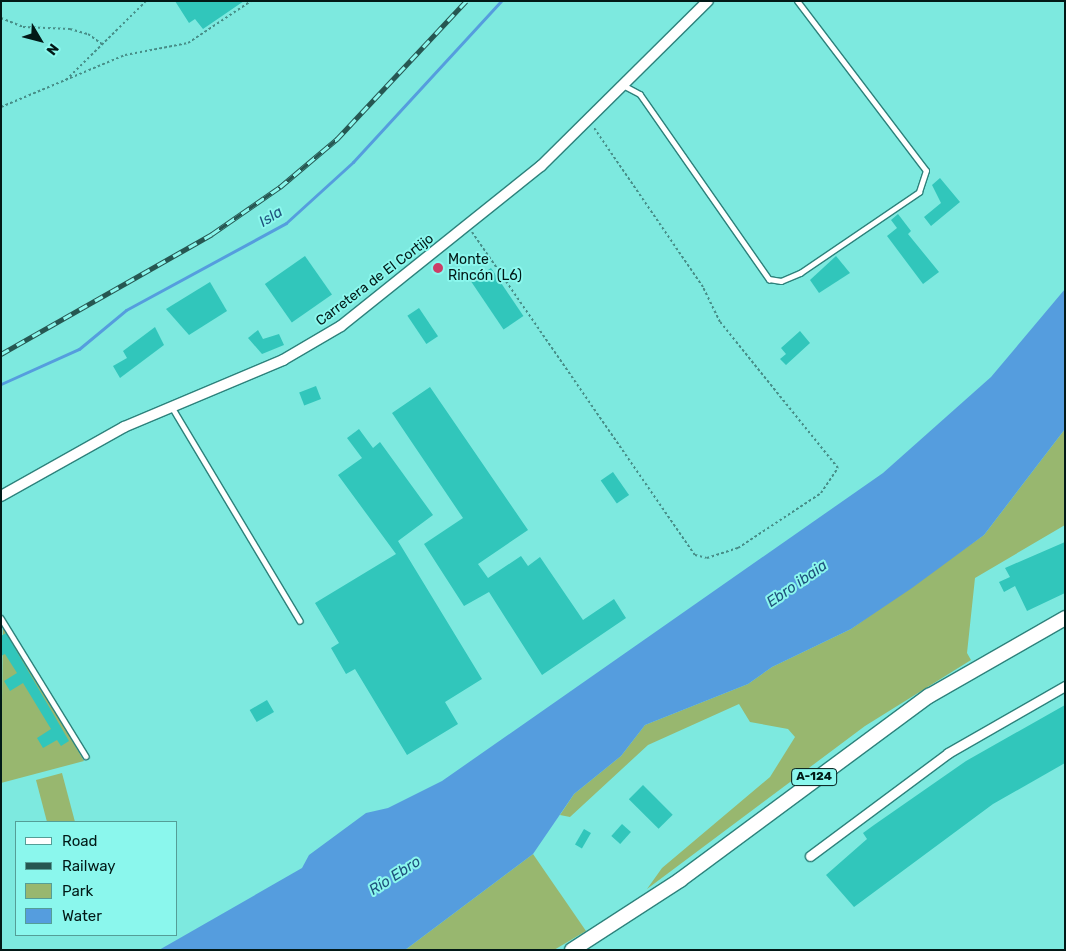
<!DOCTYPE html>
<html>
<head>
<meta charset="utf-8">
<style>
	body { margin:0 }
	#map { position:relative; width:1066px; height:951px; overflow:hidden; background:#7de9df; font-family:Rubik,sans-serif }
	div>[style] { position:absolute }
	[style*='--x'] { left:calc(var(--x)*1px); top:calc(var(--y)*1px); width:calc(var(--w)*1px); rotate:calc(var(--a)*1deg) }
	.green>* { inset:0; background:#98b76f }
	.water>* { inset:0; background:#559dde }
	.stream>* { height:3px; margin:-1.5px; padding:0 1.5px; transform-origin:1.5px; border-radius:1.5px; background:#559dde }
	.building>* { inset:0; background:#31c6bb; transform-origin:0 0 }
	.path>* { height:2px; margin-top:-1px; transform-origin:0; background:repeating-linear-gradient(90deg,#478e88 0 2.5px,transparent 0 5px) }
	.roads { filter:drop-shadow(1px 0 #2d827c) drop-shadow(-1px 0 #2d827c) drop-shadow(0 1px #2d827c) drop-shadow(0 -1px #2d827c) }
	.service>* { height:4.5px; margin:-2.25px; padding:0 2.25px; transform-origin:2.25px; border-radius:2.25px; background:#fff }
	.minor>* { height:9px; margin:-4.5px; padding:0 4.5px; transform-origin:4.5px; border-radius:4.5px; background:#fff }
	.tertiary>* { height:10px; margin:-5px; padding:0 5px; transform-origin:5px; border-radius:5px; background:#fff }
	.primary>* { height:14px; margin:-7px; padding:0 7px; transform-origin:7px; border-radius:7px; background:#fff }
	.rail>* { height:5px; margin-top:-2.5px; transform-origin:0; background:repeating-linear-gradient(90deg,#8bf7ed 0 9px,#265752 0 18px); box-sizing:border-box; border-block:1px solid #265752 }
	.dots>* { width:14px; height:14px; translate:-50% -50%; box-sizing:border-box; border:2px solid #8bf7ed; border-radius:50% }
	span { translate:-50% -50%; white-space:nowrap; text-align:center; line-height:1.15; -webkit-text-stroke:4px #8bf7ed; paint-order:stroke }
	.shield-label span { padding:1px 4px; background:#8bf7ed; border:1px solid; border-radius:4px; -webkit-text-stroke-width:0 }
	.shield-label { font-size:12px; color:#021917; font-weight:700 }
	.poi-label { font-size:14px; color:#021917 }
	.left { translate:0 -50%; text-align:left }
	.street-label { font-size:14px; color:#021917 }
	.water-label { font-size:15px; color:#1f527d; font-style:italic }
	.frame { position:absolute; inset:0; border:2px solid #021917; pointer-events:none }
	.legend { position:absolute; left:15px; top:821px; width:162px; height:115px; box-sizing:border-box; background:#8bf7ed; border:1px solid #549e97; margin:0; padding:6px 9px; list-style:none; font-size:15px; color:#021917 }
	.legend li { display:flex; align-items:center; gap:10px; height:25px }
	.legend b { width:25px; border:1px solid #549e97 }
	.north { position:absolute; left:15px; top:15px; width:50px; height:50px; -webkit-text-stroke:4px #8bf7ed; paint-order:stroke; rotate:127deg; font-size:14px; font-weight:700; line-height:20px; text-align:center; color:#021917 }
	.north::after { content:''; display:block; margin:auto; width:18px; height:22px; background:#021917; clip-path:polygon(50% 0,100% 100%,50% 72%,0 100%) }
</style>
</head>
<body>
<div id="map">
	<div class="green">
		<div style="clip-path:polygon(1065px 429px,1065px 525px,975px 578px,967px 653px,971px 660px,865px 726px,647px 889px,662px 868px,770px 777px,795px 737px,788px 729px,750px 722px,739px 704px,648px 745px,570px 817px,560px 815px,574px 794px,621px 756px,645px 725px,748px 684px,772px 667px,851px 629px,984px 535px)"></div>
		<div style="clip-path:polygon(3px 621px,84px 761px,1px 783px)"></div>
		<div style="clip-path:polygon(62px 773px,75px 822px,47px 822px,36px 780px)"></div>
		<div style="clip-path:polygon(533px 854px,586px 931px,554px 950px,405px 950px)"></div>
	</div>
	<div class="water">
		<div style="clip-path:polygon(1065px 289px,1065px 429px,984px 535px,912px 588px,851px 629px,772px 667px,748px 684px,645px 725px,621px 756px,574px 794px,533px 854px,405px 950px,159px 950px,302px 868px,309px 855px,366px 813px,388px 808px,442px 781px,883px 473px,991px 377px)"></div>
	</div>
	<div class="stream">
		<div style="--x:1;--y:384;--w:85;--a:-24.2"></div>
		<div style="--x:79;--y:349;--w:61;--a:-39.7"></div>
		<div style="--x:126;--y:310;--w:182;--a:-28.5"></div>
		<div style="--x:286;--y:223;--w:91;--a:-42.3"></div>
		<div style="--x:353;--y:162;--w:219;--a:-47.4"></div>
	</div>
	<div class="building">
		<div style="clip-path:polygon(175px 1px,244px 1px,203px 29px,195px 19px,189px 23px)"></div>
		<div style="clip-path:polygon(940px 178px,960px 202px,931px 226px,924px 217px,941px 203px,932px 185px)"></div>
		<div style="clip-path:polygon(898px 214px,911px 231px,908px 234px,939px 272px,923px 284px,887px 236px,897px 228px,891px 220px)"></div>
		<div style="left:305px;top:256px;width:47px;height:49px;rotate:55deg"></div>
		<div style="clip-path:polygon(836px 256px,850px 273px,819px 293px,810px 280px)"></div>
		<div style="left:491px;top:268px;width:58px;height:24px;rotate:56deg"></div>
		<div style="clip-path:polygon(210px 282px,227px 311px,189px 335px,166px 309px)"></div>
		<div style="left:419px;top:308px;width:34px;height:14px;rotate:56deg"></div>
		<div style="clip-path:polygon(155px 327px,164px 345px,120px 378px,113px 366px,127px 358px,123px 351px)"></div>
		<div style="clip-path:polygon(258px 330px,263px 339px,279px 334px,284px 345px,262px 354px,248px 338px)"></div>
		<div style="clip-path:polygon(800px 331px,810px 343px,786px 365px,780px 359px,786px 354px,781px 348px)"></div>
		<div style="left:316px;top:386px;width:14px;height:18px;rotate:69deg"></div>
		<div style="clip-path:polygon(430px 387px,528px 530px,478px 564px,488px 578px,521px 556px,528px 566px,540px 557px,583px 620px,614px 599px,626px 618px,542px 675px,489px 592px,464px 606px,424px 544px,463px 518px,392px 413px)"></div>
		<div style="clip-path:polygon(359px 429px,373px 448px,380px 442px,433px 515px,398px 541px,482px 679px,445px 702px,458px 724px,407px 755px,355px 669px,346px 674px,331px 648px,339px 643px,315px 603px,396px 554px,338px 475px,362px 458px,347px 438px)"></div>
		<div style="left:613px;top:472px;width:28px;height:15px;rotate:55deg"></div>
		<div style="clip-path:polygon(1065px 542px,1065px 593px,1027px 611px,1015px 586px,1004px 592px,999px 582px,1010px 577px,1005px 568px)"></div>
		<div style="clip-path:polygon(6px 633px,69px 741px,61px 746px,57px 740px,43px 748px,37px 738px,51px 729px,23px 683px,10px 691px,4px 681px,17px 673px,5px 654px,1px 656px,1px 636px)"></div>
		<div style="left:267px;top:700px;width:14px;height:20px;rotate:60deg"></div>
		<div style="clip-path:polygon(1065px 705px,1065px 763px,993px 804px,854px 907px,826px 875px,867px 839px,863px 833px,874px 825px,966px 761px)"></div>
		<div style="left:643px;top:785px;width:42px;height:20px;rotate:45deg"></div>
		<div style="left:622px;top:824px;width:12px;height:16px;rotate:42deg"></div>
		<div style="left:584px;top:829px;width:8px;height:18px;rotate:30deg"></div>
	</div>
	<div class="path">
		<div style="--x:54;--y:1;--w:7;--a:0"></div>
		<div style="--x:1;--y:18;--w:24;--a:22"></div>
		<div style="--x:23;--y:27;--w:47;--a:2.4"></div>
		<div style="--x:70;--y:29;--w:19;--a:16"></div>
		<div style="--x:88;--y:34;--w:19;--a:36"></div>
		<div style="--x:66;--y:80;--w:112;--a:-44.6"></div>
		<div style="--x:1;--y:107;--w:134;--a:-22.8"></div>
		<div style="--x:125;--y:55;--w:64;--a:-10.8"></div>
		<div style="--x:188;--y:43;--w:76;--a:-33.7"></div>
		<div style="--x:472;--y:232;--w:393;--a:55.4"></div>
		<div style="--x:695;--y:555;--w:12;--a:14"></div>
		<div style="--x:707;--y:558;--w:33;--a:-18"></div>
		<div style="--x:738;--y:548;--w:100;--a:-33.5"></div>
		<div style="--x:821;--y:493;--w:30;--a:-56"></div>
		<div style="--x:838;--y:468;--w:188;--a:-128.9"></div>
		<div style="--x:720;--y:322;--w:39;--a:-116"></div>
		<div style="--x:703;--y:287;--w:193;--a:-124.4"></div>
	</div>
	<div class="roads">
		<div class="service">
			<div style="--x:623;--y:85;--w:19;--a:28"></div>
			<div style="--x:640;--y:94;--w:226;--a:55.1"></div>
			<div style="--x:769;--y:279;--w:12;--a:9"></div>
			<div style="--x:781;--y:281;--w:21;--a:-23"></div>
			<div style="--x:800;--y:273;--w:144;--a:-34.2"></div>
			<div style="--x:919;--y:192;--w:22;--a:-72"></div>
			<div style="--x:926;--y:171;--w:213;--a:-127.2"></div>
			<div style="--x:172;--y:407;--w:249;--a:59.1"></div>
			<div style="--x:1;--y:618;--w:162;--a:58.4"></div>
		</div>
		<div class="minor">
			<div style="--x:810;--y:856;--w:172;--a:-36.7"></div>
			<div style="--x:948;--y:753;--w:135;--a:-29.8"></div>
		</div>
		<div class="tertiary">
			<div style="--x:1;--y:496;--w:141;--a:-29.3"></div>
			<div style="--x:124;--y:427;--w:173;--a:-22.8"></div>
			<div style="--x:283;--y:360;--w:67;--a:-30.4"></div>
			<div style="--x:341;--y:326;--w:256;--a:-38.7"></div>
			<div style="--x:541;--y:166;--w:235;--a:-44.7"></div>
		</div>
		<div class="primary">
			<div style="--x:572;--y:950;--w:129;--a:-32.9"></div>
			<div style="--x:680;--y:880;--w:310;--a:-36.5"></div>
			<div style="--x:929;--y:696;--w:157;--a:-29.8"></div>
		</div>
	</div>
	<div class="rail">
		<div style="--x:1;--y:354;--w:243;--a:-29.6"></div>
		<div style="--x:212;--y:234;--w:83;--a:-34.7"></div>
		<div style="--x:280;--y:187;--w:75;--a:-40.1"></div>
		<div style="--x:337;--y:139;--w:189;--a:-46.9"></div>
	</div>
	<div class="dots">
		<div style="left:438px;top:268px;background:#cc3d66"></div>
	</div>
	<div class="shield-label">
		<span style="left:814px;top:777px">A-124</span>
	</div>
	<div class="poi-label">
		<span class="left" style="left:448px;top:268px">Monte<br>Rincón (L6)</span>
	</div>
	<div class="street-label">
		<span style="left:375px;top:280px;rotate:-37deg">Carretera de El Cortijo</span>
	</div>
	<div class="water-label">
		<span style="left:271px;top:217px;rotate:-32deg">Isla</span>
		<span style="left:797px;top:584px;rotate:-35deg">Ebro ibaia</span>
		<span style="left:395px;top:876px;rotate:-33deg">Río Ebro</span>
	</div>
	<div class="frame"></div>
	<ul class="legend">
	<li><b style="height:6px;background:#fff"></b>Road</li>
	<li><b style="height:6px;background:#265752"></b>Railway</li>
	<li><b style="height:14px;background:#98b76f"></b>Park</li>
	<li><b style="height:14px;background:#559dde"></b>Water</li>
	</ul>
	<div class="north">N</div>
</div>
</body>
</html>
